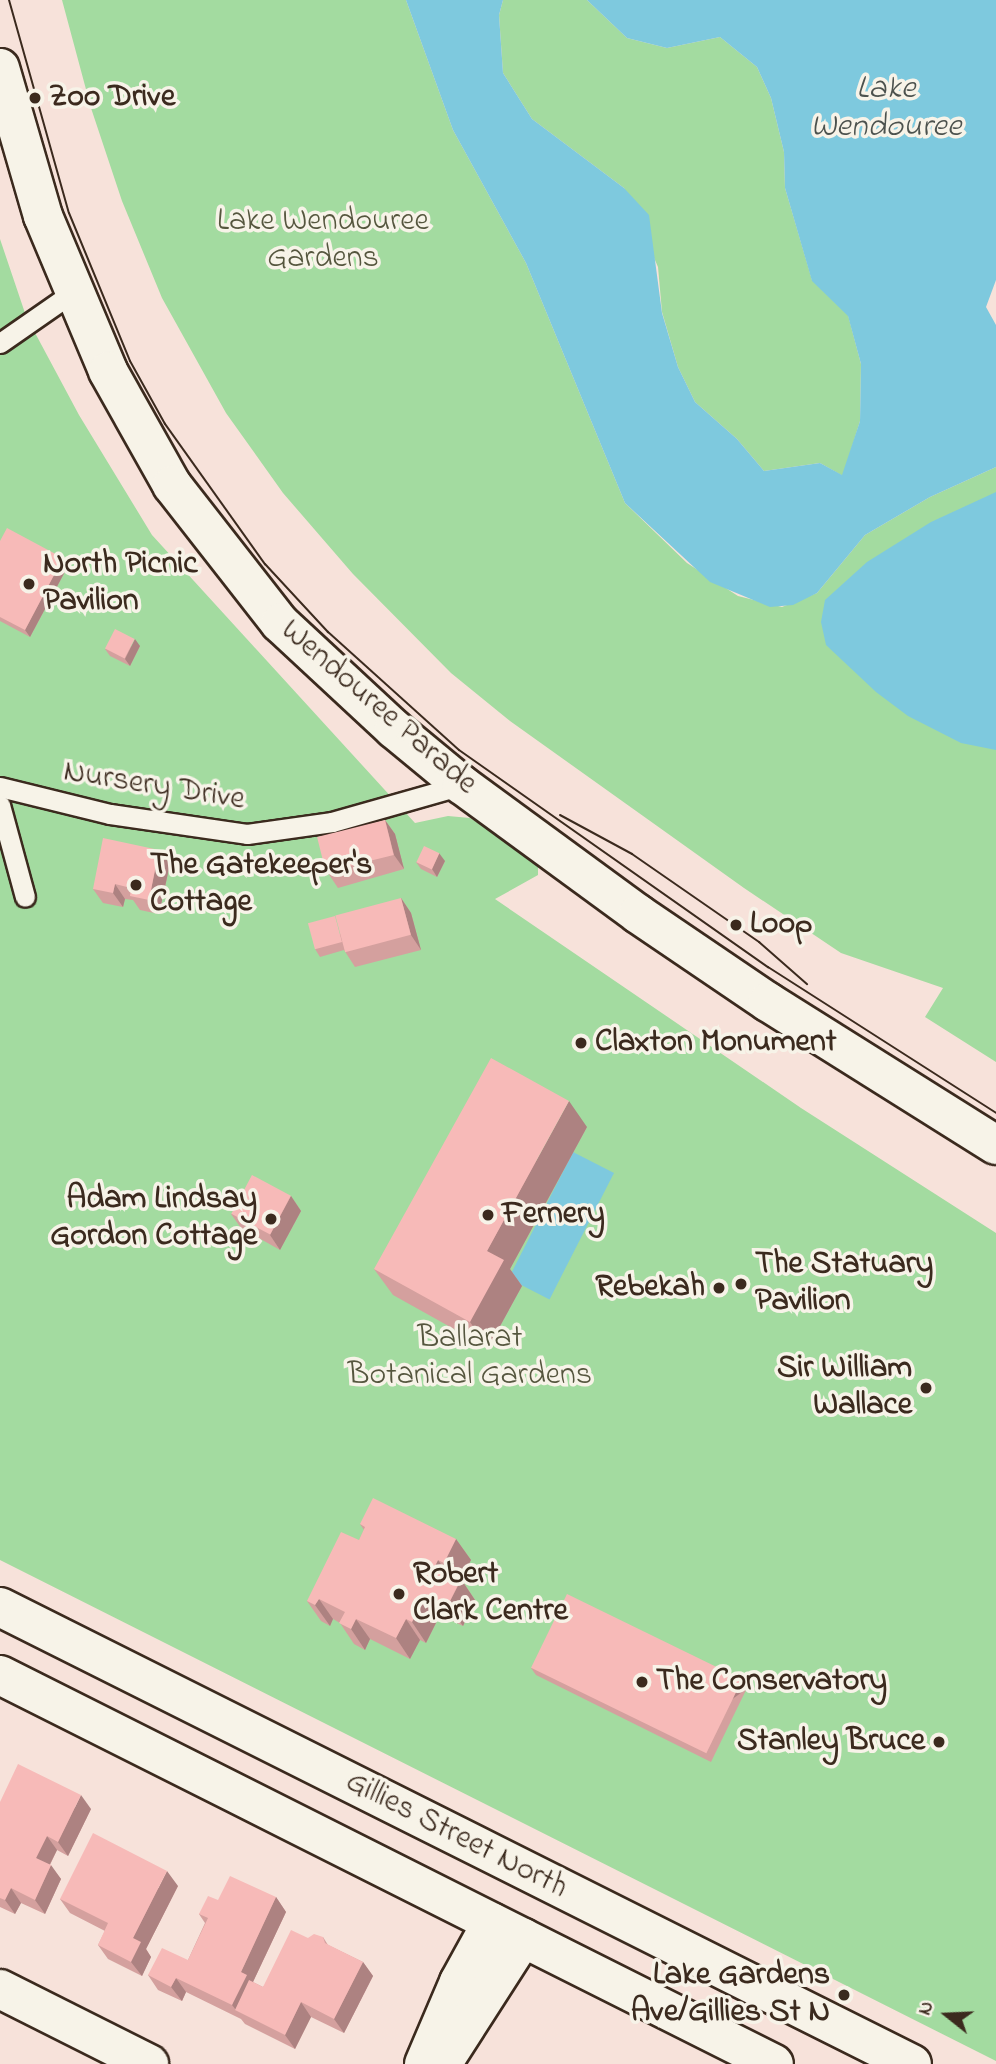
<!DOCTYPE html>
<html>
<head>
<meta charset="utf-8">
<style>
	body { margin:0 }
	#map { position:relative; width:996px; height:2064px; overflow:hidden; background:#f7e2da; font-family:"Indie Flower",sans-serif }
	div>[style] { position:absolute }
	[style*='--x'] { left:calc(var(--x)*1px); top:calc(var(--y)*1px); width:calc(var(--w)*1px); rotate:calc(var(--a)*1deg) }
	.green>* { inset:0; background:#a3dba0 }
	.water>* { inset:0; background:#7ec9de; transform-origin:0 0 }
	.roads { filter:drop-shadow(2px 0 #3b2a1e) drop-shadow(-2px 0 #3b2a1e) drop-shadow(0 2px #3b2a1e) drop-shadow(0 -2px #3b2a1e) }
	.lane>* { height:19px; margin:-9.5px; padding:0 9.5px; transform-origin:9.5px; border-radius:9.5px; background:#f7f3e8 }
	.street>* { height:38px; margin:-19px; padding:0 19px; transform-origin:19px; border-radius:19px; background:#f7f3e8 }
	.secondary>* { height:38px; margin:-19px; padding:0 19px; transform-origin:19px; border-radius:19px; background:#f7f3e8 }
	.tram>* { height:2px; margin:-1px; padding:0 1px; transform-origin:1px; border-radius:1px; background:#3b2a1e }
	.wall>* { inset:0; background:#d4a09e }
	.shaded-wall>* { inset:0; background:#ad8281; transform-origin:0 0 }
	.building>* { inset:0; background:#f7bab8; transform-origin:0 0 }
	.dots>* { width:19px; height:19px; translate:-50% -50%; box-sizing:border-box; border:4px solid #f7f3e8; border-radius:50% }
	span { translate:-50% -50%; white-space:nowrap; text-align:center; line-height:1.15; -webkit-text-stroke:7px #f7f3e8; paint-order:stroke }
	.poi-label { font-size:32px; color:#3b2a1e; font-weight:700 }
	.left { translate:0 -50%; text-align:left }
	.right { translate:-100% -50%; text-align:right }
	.park-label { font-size:32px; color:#55563e }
	.street-label { font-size:32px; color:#3b2a1e }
	.water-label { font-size:33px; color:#4c524e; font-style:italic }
	.north { position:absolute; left:912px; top:1980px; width:70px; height:70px; -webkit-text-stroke:5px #f7f3e8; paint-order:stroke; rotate:288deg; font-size:19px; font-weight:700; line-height:28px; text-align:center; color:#3b2a1e }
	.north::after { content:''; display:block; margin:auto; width:24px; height:32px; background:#3b2a1e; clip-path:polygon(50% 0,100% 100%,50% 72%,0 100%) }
</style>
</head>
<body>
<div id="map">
	<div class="green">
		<div style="clip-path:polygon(62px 0,406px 0,453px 130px,526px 263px,625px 503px,687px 563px,738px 596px,782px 607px,817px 593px,865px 535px,930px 497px,996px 467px,996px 1062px,925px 1017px,943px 988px,841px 953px,744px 888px,510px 721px,451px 673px,353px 574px,283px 493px,226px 413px,162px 298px,122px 201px,91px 108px)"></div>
		<div style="clip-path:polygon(503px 0,587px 0,627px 38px,667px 48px,720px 37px,757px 67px,771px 98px,784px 152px,785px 188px,812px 280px,848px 315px,861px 364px,860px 421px,843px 476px,820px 463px,764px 471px,737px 439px,695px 402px,678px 367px,662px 312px,658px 267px,624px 188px,532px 119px,503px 73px,499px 15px)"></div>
		<div style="clip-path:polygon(0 239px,26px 316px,79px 415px,152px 535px,415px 823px,448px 816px,470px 818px,528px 855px,538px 867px,538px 875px,495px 899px,801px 1108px,996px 1233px,996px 2061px,0 1560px)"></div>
	</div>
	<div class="water">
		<div style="clip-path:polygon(406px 0,503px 0,499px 15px,503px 73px,532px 119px,624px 188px,649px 215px,662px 313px,678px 367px,695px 402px,737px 439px,764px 471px,820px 463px,842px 475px,860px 421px,861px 364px,848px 316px,812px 281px,785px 188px,784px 152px,771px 98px,757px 67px,720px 37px,667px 48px,627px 38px,587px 0,996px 0,996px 280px,986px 307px,996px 325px,996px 467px,930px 497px,865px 535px,817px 593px,793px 605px,770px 607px,710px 582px,625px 503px,526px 263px,453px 130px)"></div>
		<div style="clip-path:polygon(996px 492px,996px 750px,961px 743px,908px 716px,876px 692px,826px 645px,821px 622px,825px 600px,867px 562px,931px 522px)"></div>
		<div style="left:573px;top:1152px;width:46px;height:142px;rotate:27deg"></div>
	</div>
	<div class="roads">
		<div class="lane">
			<div style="--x:0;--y:343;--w:88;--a:-34.8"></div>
			<div style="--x:0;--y:787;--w:113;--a:13.8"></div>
			<div style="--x:110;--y:814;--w:138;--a:8.3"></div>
			<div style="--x:247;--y:834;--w:86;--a:-8"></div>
			<div style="--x:332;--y:822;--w:135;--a:-15.9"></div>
			<div style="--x:0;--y:805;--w:95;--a:74.8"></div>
		</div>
		<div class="street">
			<div style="--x:0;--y:1989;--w:167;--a:26.7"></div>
			<div style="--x:424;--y:2064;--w:89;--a:-66.9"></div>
			<div style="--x:459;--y:1982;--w:68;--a:-61.2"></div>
			<div style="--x:442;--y:2064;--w:150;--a:-57.3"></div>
		</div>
		<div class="secondary">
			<div style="--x:0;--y:68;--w:154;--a:73.8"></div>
			<div style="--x:43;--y:216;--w:168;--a:67.2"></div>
			<div style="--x:108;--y:371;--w:131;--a:60.7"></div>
			<div style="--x:172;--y:485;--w:175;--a:52"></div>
			<div style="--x:280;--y:623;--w:156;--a:42.9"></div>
			<div style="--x:394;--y:729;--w:88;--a:39.5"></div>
			<div style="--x:462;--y:785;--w:218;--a:36.2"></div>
			<div style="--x:638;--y:914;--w:157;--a:34.1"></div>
			<div style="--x:768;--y:1002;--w:269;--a:32.1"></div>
			<div style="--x:0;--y:1607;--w:1020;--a:26.62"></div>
			<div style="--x:0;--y:1675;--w:866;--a:26.68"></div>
		</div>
	</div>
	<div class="tram">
		<div style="--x:9;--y:0;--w:221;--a:74.3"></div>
		<div style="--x:69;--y:213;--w:160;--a:67.6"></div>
		<div style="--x:130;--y:361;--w:72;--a:60.9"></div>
		<div style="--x:165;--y:424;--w:172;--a:54.5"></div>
		<div style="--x:265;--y:564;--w:93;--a:47.2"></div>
		<div style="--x:328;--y:632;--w:176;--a:42"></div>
		<div style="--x:459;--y:750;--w:378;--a:35.1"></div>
		<div style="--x:768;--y:967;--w:271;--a:32.6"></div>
		<div style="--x:560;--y:815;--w:82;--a:28.4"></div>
		<div style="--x:632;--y:854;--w:155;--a:34.7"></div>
		<div style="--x:759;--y:942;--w:64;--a:41.2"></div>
	</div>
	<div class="wall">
		<div style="clip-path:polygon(0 541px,68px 566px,30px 637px,0 621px)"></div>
		<div style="clip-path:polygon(140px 646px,130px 666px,110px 656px,105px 649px)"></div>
		<div style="clip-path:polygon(385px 820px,395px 834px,404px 869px,338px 888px,328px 873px)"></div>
		<div style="clip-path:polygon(159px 850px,170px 864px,159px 914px,140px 910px,133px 900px,125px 899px,123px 907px,103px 903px,93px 889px)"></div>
		<div style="clip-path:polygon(445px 861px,437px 877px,421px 869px,416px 862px)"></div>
		<div style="clip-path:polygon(401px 898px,411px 913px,421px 950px,355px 967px,344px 950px,320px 957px,315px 949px)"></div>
		<div style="clip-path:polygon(587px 1127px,510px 1269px,522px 1286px,488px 1348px,393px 1295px,374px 1269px)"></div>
		<div style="clip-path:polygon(291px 1196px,301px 1211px,280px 1250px,241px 1228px,231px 1214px)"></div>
		<div style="clip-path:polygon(360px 1524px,456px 1539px,471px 1560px,461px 1579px,475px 1600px,463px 1626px,440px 1615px,426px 1643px,420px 1640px,410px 1659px,370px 1639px,365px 1650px,354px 1644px,340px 1623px,333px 1619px,330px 1626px,321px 1621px,307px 1601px,359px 1540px,364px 1530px)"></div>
		<div style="clip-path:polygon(531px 1668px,742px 1681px,747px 1688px,711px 1762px,536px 1675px)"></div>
		<div style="clip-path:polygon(0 1802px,91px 1809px,68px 1856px,57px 1850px,50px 1865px,61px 1879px,45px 1914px,21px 1903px,15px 1914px,0 1907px)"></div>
		<div style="clip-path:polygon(178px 1886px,146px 1949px,151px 1957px,142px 1976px,108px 1959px,98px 1945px,105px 1931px,70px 1913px,60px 1899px)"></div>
		<div style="clip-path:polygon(276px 1897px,286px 1912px,253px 1982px,263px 1987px,308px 1938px,323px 1937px,328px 1945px,363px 1962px,373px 1976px,344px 2033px,311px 2017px,295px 2049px,245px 2024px,241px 2019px,186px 1992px,182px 2001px,158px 1990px,148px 1975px,188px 1960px,205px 1923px,199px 1914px,218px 1900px)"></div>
	</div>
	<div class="shaded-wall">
		<div style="clip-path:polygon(63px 558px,68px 566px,30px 637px,25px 630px)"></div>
		<div style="clip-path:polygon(135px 639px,140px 646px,130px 666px,125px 659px)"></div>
		<div style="clip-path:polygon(385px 820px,395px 834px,404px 869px,394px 855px)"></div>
		<div style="clip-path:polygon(159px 850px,170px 864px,159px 914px,149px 900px)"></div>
		<div style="clip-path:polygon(439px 853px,445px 861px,437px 877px,432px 869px)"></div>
		<div style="clip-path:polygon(115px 884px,125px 899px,123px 907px,113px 893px)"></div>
		<div style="clip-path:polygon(401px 898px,411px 913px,421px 950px,411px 935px)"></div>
		<div style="clip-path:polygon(569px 1101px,587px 1127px,510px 1269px,522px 1286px,488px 1348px,470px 1322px,487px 1251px)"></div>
		<div style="clip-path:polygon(291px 1196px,301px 1211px,280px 1250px,270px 1235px)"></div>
		<div style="clip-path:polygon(456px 1539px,471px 1560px,461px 1579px,475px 1600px,463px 1626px,448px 1605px,459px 1584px,444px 1563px)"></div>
		<div style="clip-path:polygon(438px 1560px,452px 1580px,435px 1566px)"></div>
		<div style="clip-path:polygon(426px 1594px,440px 1615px,426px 1643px,412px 1622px)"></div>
		<div style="clip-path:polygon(319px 1599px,333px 1619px,330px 1626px,315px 1605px)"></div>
		<div style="clip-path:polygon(356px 1619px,370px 1639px,365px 1650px,351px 1629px)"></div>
		<div style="clip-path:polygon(406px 1619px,420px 1640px,410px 1659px,396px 1638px)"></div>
		<div style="left:742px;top:1681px;width:9px;height:82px;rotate:54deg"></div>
		<div style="clip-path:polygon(81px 1795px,91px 1809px,68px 1856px,58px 1842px)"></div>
		<div style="clip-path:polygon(47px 1836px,57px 1850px,46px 1872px,36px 1858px)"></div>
		<div style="clip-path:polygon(51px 1865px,61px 1879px,45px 1914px,35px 1900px)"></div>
		<div style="clip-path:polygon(167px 1871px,178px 1886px,146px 1949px,151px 1957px,142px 1976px,131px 1962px,133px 1938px)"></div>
		<div style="clip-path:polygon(11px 1888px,21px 1903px,15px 1914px,5px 1900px)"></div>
		<div style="clip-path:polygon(276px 1897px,286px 1912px,252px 1984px,236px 2010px,232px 2005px,241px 1972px)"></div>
		<div style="clip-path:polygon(363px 1962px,373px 1976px,344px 2033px,334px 2019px)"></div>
		<div style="clip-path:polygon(176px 1978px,186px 1992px,182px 2001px,171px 1987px)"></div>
		<div style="clip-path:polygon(301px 2002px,311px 2017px,295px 2049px,285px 2035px)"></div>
	</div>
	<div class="building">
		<div style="clip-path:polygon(7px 528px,63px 558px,25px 630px,0 617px,0 541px)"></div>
		<div style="left:115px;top:629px;width:22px;height:22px;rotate:27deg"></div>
		<div style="left:385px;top:820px;width:36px;height:70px;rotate:76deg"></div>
		<div style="clip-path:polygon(103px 838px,159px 850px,149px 900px,130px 896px,131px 888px,115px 884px,113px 893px,93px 889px)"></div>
		<div style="left:424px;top:846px;width:17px;height:18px;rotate:25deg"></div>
		<div style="left:401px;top:898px;width:38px;height:68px;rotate:75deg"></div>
		<div style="left:335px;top:916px;width:27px;height:28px;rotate:75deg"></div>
		<div style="clip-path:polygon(491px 1058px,569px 1101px,487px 1251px,504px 1260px,470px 1322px,374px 1269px)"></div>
		<div style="left:252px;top:1175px;width:44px;height:44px;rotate:28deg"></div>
		<div style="clip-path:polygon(373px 1498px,456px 1539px,444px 1563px,438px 1560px,435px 1566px,461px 1579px,448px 1605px,426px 1594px,412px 1622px,406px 1619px,396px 1638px,356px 1619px,351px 1629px,339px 1623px,345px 1612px,319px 1599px,315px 1605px,307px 1601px,341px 1532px,359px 1540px,365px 1527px,360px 1524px)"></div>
		<div style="left:567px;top:1594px;width:195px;height:82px;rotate:26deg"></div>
		<div style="clip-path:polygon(18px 1764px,81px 1795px,58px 1842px,47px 1836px,36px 1858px,51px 1865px,35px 1900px,11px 1888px,5px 1900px,0 1898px,0 1802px)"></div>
		<div style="clip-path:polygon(93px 1833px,167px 1871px,133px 1938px,141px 1942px,131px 1962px,98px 1945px,108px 1923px,60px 1899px)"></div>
		<div style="clip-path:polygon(230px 1876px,276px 1897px,241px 1972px,247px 1975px,232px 2005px,176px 1978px,171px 1987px,148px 1975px,162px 1948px,188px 1960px,208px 1918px,199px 1914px,208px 1896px,218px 1900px)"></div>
		<div style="clip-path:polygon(291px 1930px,308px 1938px,314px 1934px,323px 1937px,325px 1943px,363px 1962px,334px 2019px,301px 2002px,285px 2035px,235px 2010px,249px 1980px,263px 1987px)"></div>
	</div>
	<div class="dots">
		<div style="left:35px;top:98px;background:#3b2a1e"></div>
		<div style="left:29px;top:584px;background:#3b2a1e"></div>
		<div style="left:136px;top:885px;background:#3b2a1e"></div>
		<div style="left:736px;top:925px;background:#3b2a1e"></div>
		<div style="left:581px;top:1043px;background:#3b2a1e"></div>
		<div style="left:488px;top:1215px;background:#3b2a1e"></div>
		<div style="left:271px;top:1219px;background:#3b2a1e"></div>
		<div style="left:741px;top:1284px;background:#3b2a1e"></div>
		<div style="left:719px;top:1288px;background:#3b2a1e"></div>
		<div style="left:926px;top:1388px;background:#3b2a1e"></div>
		<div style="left:399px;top:1594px;background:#3b2a1e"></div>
		<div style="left:642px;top:1682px;background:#3b2a1e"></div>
		<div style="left:939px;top:1742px;background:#3b2a1e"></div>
		<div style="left:844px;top:1995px;background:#3b2a1e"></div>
	</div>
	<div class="poi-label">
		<span class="left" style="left:49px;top:98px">Zoo Drive</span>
		<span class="left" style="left:43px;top:584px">North Picnic<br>Pavilion</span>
		<span class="left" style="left:150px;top:885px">The Gatekeeper's<br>Cottage</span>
		<span class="left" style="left:750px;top:925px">Loop</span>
		<span class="left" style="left:595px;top:1043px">Claxton Monument</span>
		<span class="right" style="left:257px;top:1219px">Adam Lindsay<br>Gordon Cottage</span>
		<span class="left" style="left:502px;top:1215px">Fernery</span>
		<span class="left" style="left:755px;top:1284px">The Statuary<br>Pavilion</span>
		<span class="right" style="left:705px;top:1288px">Rebekah</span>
		<span class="right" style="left:912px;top:1388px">Sir William<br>Wallace</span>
		<span class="left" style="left:413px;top:1594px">Robert<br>Clark Centre</span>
		<span class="left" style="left:656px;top:1682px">The Conservatory</span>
		<span class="right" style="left:925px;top:1742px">Stanley Bruce</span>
		<span class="right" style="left:830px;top:1995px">Lake Gardens<br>Ave/Gillies St N</span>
	</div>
	<div class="park-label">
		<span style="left:323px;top:241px">Lake Wendouree<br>Gardens</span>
		<span style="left:470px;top:1358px">Ballarat<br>Botanical Gardens</span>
	</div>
	<div class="street-label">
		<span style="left:378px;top:708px;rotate:41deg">Wendouree Parade</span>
		<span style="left:154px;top:787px;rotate:9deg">Nursery Drive</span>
		<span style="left:456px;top:1836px;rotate:27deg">Gillies Street North</span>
	</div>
	<div class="water-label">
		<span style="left:886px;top:109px">Lake<br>Wendouree</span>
	</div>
	<div class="north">N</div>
</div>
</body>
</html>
